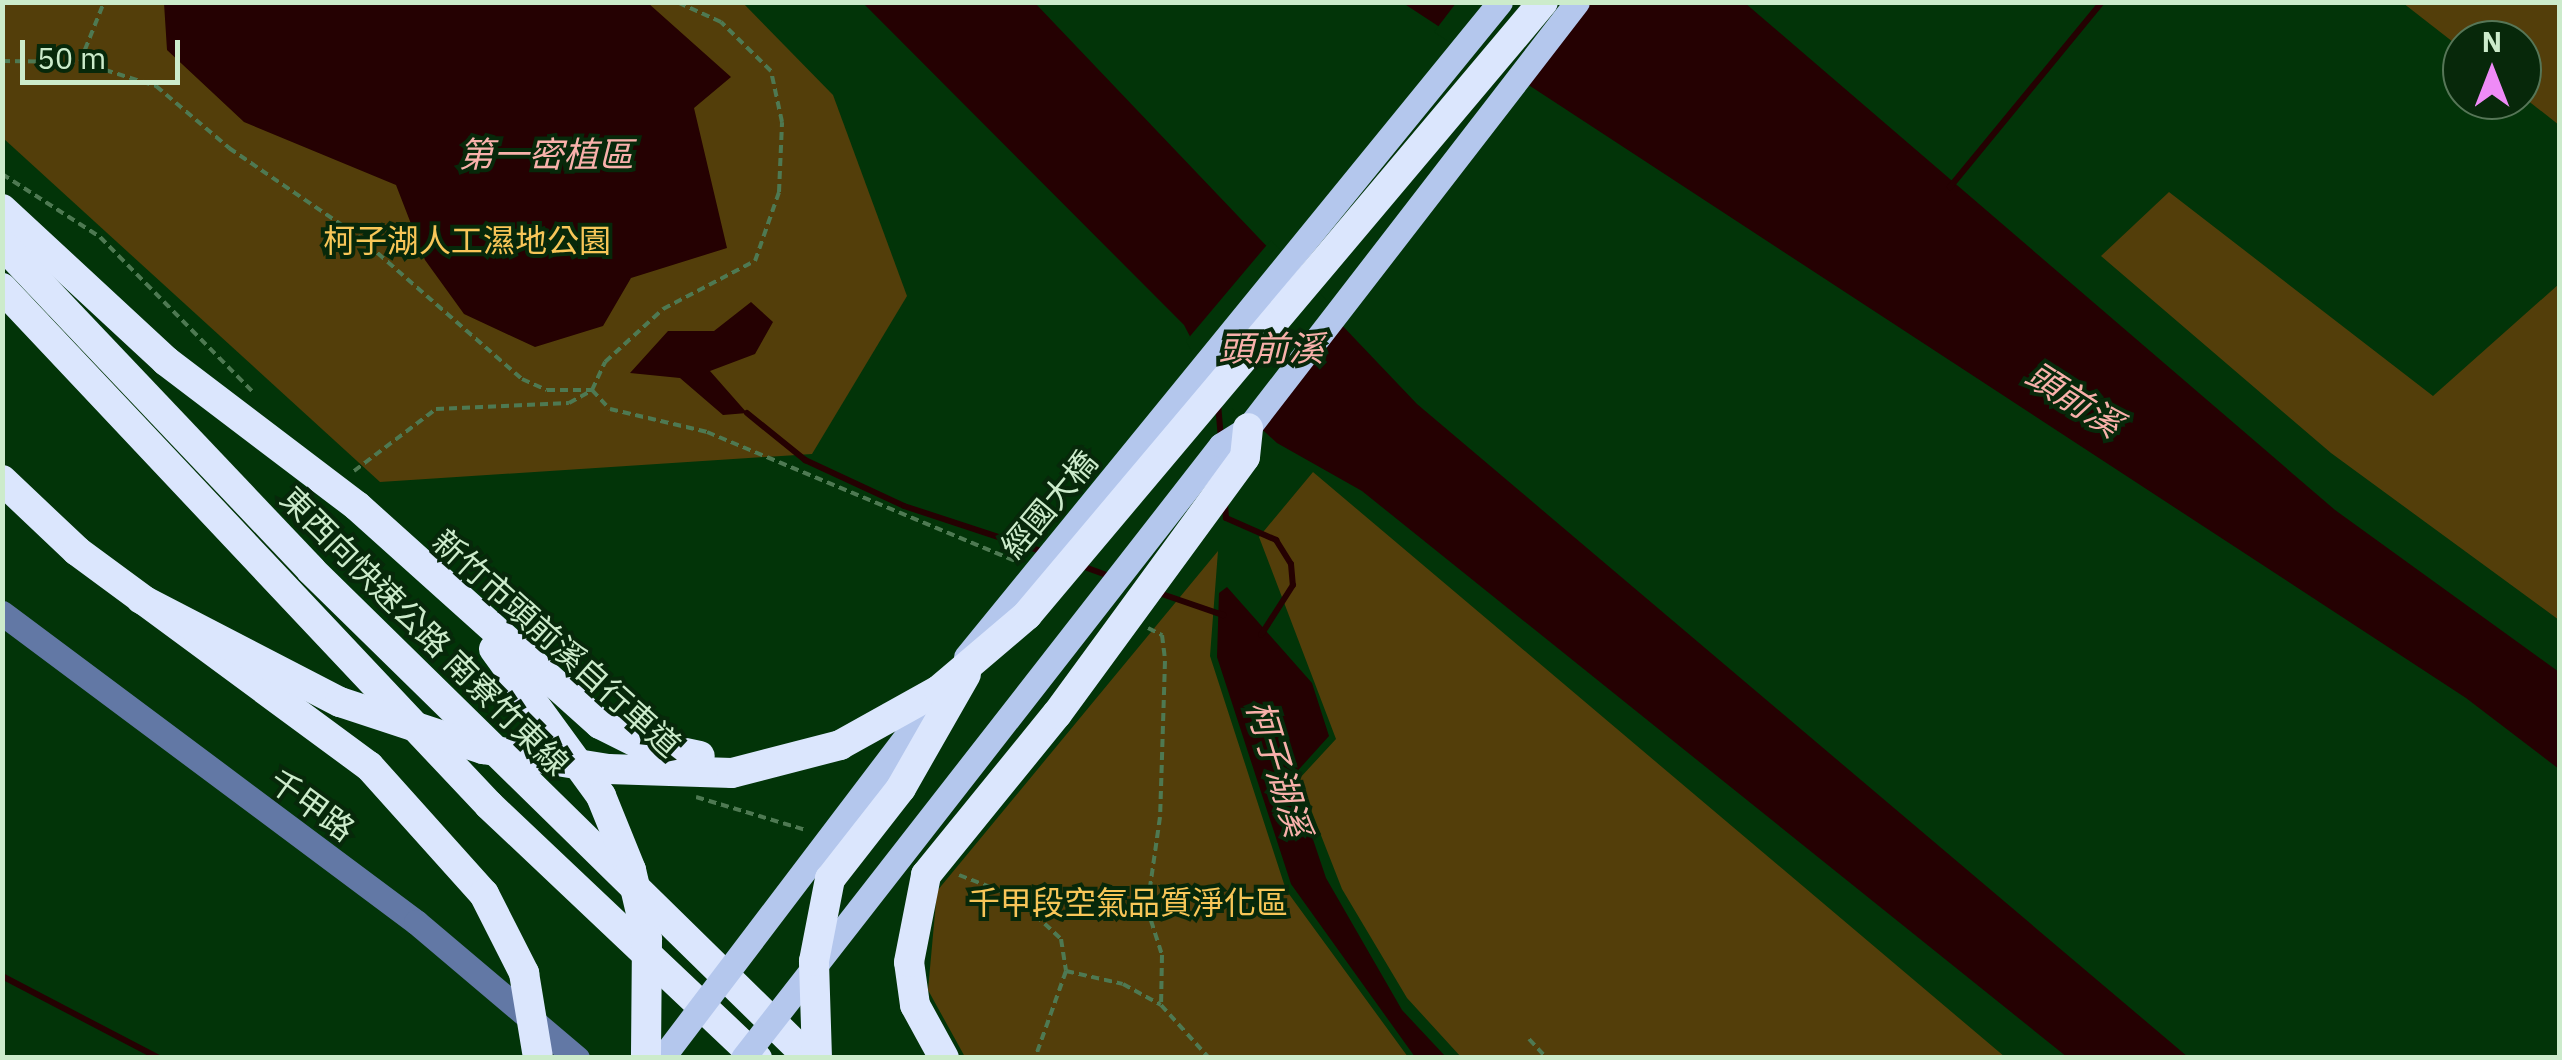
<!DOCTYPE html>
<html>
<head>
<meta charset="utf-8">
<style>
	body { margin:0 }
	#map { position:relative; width:2562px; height:1060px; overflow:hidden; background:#023408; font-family:"IBM Plex Sans","Noto Sans TC",sans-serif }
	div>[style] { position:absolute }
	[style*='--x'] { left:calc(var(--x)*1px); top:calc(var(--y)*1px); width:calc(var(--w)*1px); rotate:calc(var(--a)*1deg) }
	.green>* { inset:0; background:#533e0a }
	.water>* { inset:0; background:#250102 }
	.pier>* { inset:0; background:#023408 }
	.stream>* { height:6px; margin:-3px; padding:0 3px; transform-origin:3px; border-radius:3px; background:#250102 }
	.path>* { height:4px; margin-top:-2px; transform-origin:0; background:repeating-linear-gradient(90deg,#4e7952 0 8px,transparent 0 13px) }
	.minor>* { height:25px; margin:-12.5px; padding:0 12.5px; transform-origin:12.5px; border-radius:12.5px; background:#6278a5 }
	.major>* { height:25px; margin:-12.5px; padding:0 12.5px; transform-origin:12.5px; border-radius:12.5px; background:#b4c7ed }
	.highway>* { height:30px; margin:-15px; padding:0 15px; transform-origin:15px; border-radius:15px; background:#dbe6fd }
	.major-bridge>* { height:25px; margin:-12.5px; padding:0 12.5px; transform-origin:12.5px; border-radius:12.5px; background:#b4c7ed }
	.highway-bridge>* { height:30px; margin:-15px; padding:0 15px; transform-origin:15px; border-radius:15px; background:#dbe6fd }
	span { translate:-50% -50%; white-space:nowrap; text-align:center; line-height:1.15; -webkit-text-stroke:8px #07280a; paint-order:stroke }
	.park-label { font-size:32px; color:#f8c658 }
	.street-label { font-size:32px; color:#ccebcb }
	.water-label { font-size:35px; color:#f8b1ab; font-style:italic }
	.frame { position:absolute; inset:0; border:5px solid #ccebcb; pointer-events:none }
	.north { position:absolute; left:2442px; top:20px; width:100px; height:100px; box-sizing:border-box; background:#07280a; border:2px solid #567657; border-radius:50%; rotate:0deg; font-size:28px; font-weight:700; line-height:40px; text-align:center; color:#ccebcb }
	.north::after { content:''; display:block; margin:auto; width:35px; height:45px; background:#ef8bf7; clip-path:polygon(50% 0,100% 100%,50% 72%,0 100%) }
	.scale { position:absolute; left:20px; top:40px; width:160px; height:45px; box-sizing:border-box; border:5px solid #ccebcb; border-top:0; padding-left:12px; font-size:30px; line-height:35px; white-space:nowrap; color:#ccebcb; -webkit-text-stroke:8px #07280a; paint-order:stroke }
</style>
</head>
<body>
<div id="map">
	<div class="green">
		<div style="clip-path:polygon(2px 3px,743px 3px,833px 95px,907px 296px,812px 454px,380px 482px,3px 138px)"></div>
		<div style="clip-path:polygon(2403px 3px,2559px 4px,2559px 125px,2522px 96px,2522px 40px,2462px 40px,2462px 49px)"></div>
		<div style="clip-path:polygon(2169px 192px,2433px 396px,2559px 284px,2559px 620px,2331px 453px,2101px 256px)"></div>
		<div style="clip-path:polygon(1313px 472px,2005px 1057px,1461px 1057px,1407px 998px,1342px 889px,1299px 779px,1336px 739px,1259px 537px)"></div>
		<div style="clip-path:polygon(1218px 551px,1210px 656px,1286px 890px,1408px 1057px,965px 1057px,928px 990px,937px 891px)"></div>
	</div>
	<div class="water">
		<div style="clip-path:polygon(164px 3px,648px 3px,731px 77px,694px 108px,727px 248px,631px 278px,603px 326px,535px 347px,464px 314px,425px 260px,396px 185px,244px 122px,167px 50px)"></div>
		<div style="clip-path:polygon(863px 3px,1035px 3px,1417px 404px,2188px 1057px,2067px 1057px,1362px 491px,1277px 443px,1217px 388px,1184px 325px)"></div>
		<div style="clip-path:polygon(1403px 3px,1745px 3px,2335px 510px,2559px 672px,2559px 769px,2466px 698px)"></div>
		<div style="clip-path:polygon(751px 302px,773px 322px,755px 354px,710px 371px,747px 413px,723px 415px,680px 378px,630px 373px,668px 331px,714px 331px)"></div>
		<div style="clip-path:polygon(1227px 587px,1312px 683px,1329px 736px,1292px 777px,1326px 878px,1402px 1010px,1446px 1057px,1415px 1057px,1291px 884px,1217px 657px,1219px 593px)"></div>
	</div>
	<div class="pier">
		<div style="clip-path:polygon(1456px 3px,1591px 3px,1524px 90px,1434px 32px)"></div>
		<div style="clip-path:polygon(1271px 240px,1345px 320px,1257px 431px,1213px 392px,1186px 341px)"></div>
	</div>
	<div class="stream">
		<div style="--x:1950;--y:187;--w:239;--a:-50.6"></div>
		<div style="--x:1218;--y:404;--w:33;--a:85"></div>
		<div style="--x:747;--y:413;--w:75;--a:39"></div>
		<div style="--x:805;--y:460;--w:109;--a:24.9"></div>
		<div style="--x:904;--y:506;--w:147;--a:18.2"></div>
		<div style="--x:1225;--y:504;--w:14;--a:86"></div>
		<div style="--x:1226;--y:518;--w:55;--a:23.7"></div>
		<div style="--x:1276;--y:540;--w:28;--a:58"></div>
		<div style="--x:1291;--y:564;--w:21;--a:85"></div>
		<div style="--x:1293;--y:585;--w:59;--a:122.6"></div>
		<div style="--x:1079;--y:565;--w:33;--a:20"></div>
		<div style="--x:1159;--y:593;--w:68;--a:19"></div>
		<div style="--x:2;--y:976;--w:177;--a:27.6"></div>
	</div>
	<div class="path">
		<div style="--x:2;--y:61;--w:78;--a:0.7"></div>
		<div style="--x:80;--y:62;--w:80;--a:17.5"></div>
		<div style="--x:156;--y:86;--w:96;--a:40.3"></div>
		<div style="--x:229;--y:148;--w:156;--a:34.3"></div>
		<div style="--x:358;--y:236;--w:218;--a:41.1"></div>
		<div style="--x:522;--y:379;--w:27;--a:24"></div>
		<div style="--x:547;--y:390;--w:45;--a:0"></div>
		<div style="--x:592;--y:390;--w:26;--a:47"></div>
		<div style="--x:610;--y:409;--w:100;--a:13.3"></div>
		<div style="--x:707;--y:432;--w:334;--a:22.7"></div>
		<div style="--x:80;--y:62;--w:65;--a:-68.2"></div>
		<div style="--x:2;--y:174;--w:117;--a:32.7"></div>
		<div style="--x:100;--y:237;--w:219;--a:45.4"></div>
		<div style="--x:354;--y:471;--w:103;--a:-37.1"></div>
		<div style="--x:436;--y:409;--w:133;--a:-2.6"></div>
		<div style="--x:569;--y:403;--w:26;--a:-29"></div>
		<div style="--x:592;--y:390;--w:31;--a:-65"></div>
		<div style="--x:605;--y:362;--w:79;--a:-42.4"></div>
		<div style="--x:663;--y:309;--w:104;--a:-27.6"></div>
		<div style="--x:755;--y:261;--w:73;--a:-70.8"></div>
		<div style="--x:779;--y:192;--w:70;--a:-87.5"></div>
		<div style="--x:782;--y:122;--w:52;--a:-102.2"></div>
		<div style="--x:771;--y:71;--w:70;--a:-135.6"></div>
		<div style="--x:721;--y:22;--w:48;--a:-155.6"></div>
		<div style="--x:1148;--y:628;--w:16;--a:27"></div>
		<div style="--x:1162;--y:635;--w:26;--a:83"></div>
		<div style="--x:1165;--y:661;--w:156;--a:91.8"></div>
		<div style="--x:1160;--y:817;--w:92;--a:98.1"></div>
		<div style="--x:1147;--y:908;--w:49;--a:72.3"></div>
		<div style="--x:1162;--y:955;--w:50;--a:91.1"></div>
		<div style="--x:696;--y:797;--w:115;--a:16.7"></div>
		<div style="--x:959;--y:875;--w:61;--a:21.1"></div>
		<div style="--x:1016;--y:897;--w:62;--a:43"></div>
		<div style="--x:1061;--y:939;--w:32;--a:81"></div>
		<div style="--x:1066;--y:971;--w:92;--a:109.6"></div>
		<div style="--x:1066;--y:971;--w:58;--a:12.8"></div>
		<div style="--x:1123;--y:984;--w:43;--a:28.9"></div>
		<div style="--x:1161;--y:1005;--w:72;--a:47.8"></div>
		<div style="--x:1529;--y:1039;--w:26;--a:47"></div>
	</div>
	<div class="minor">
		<div style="--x:2;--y:613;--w:517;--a:36.74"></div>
		<div style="--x:416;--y:922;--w:211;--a:40.2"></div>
	</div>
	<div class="major">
		<div style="--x:1248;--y:428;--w:538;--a:-52.32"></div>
	</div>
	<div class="highway">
		<div style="--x:2;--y:209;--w:224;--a:42.8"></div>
		<div style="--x:166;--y:361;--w:240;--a:37.2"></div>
		<div style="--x:2;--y:244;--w:449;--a:46.5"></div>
		<div style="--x:311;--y:570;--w:697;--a:44.42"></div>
		<div style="--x:2;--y:288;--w:710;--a:46.71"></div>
		<div style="--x:489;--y:805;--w:369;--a:43.4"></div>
		<div style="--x:2;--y:480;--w:103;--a:43.4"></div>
		<div style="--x:77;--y:551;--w:363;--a:36.4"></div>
		<div style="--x:369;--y:766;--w:172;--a:48.1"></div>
		<div style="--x:484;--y:894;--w:89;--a:63.1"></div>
	</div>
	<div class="major-bridge">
		<div style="--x:966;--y:657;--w:845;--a:-50.81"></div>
		<div style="--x:662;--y:1058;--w:458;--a:-52.8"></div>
		<div style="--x:743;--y:1058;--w:777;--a:-52.05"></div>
		<div style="--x:1221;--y:445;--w:32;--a:-32"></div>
	</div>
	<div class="highway-bridge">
		<div style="--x:357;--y:506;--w:326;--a:41.9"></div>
		<div style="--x:600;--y:724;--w:42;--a:26.6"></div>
		<div style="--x:638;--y:743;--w:63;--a:11.8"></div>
		<div style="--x:141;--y:599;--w:224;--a:27.4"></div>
		<div style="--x:340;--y:702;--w:151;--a:18.2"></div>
		<div style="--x:483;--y:749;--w:127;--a:9.1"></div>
		<div style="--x:608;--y:769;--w:124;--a:1.8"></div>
		<div style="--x:732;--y:773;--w:112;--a:-14.5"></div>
		<div style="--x:840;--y:745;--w:113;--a:-29.1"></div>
		<div style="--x:939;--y:690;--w:116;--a:-40.4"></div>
		<div style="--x:1027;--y:615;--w:801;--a:-49.91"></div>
		<div style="--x:494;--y:649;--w:182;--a:53.9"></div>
		<div style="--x:601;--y:796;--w:80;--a:67.9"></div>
		<div style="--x:631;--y:870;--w:71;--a:76.9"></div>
		<div style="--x:647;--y:939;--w:119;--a:90.5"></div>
		<div style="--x:524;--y:973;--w:86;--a:80.6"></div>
		<div style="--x:817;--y:1058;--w:97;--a:-91.8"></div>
		<div style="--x:814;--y:961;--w:84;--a:-79"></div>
		<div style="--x:830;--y:879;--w:115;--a:-52"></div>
		<div style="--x:901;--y:788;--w:131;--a:-60.3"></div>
		<div style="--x:944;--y:1058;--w:60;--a:-118.7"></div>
		<div style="--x:915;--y:1005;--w:43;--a:-97.9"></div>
		<div style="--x:909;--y:962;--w:89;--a:-78.9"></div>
		<div style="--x:926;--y:875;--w:208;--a:-50.9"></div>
		<div style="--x:1057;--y:714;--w:318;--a:-53.8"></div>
		<div style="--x:1245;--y:457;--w:29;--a:-84"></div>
	</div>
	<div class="park-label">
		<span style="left:467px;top:240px">柯子湖人工濕地公園</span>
		<span style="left:1128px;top:902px">千甲段空氣品質淨化區</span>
	</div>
	<div class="street-label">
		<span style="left:1049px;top:504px;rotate:-50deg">經國大橋</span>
		<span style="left:425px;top:631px;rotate:45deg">東西向快速公路 南寮竹東線</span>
		<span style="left:557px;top:643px;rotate:42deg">新竹市頭前溪自行車道</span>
		<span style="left:312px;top:805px;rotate:36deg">千甲路</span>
	</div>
	<div class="water-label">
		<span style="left:546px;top:154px">第一密植區</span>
		<span style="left:1271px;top:348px">頭前溪</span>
		<span style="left:2074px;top:399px;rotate:33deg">頭前溪</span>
		<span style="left:1279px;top:768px;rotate:73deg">柯子湖溪</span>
	</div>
	<div class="frame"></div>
	<div class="north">N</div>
	<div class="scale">50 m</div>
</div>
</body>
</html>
